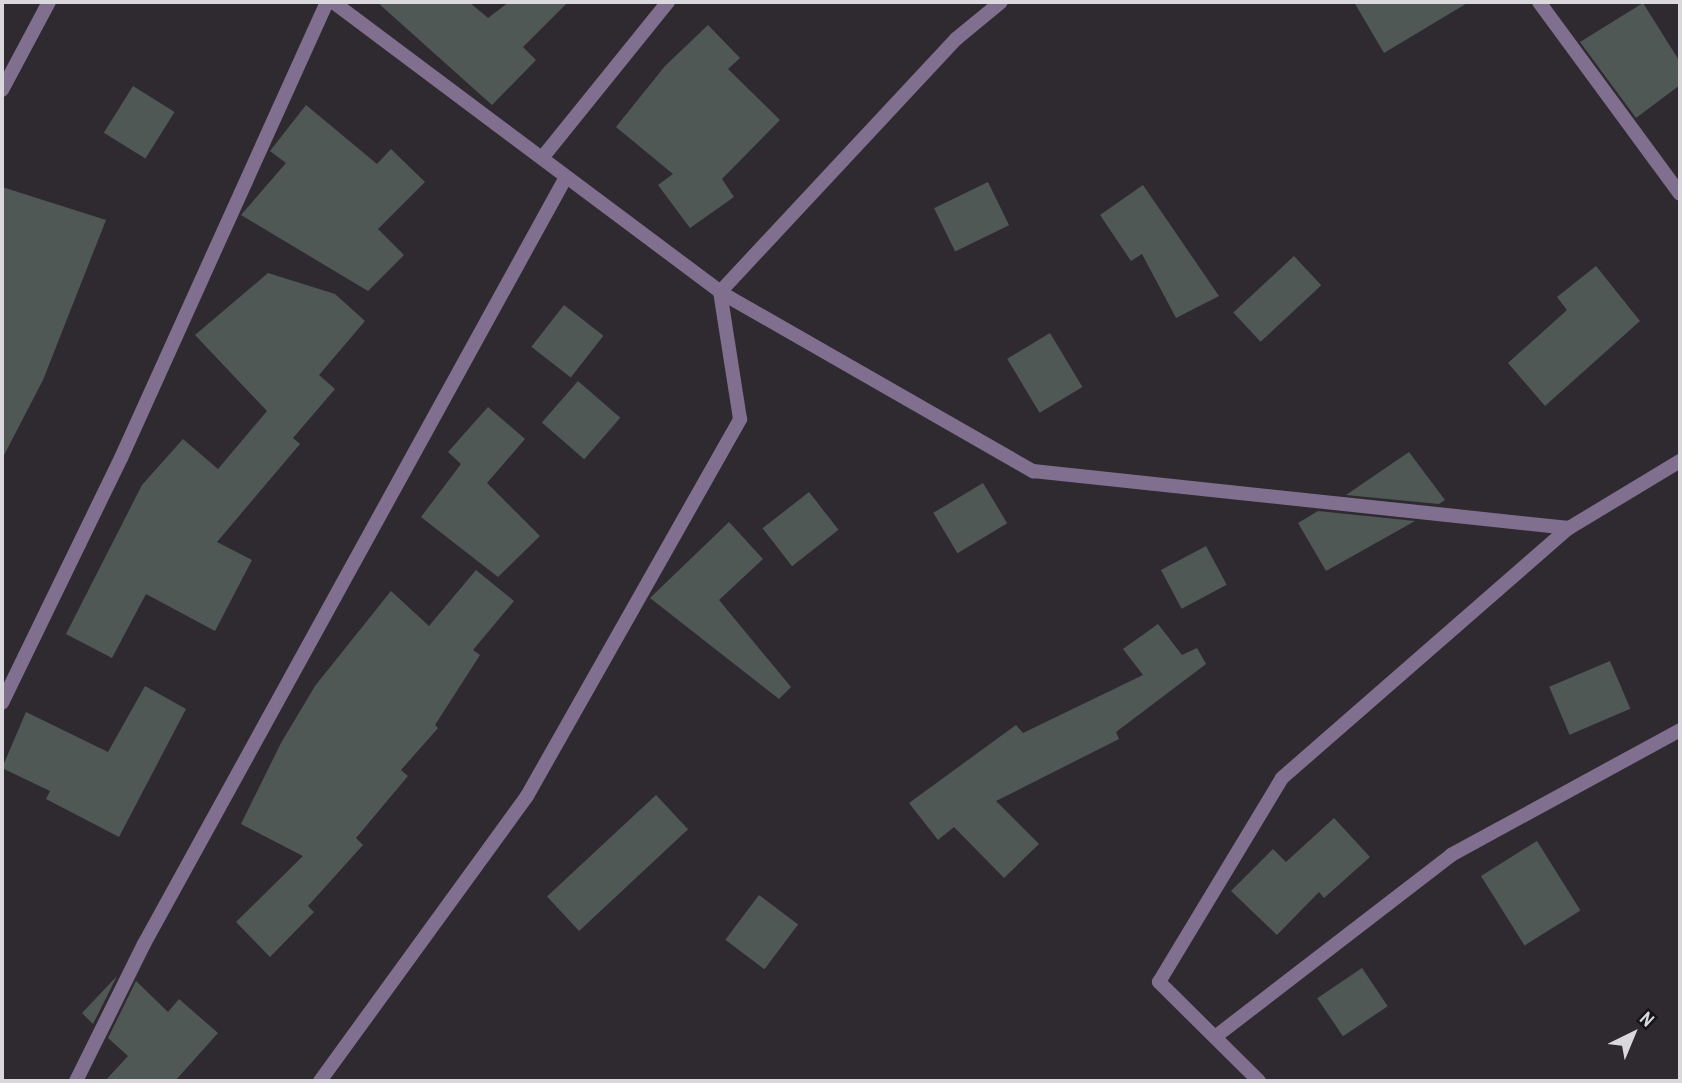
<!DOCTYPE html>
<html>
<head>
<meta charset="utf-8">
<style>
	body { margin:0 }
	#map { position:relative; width:1682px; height:1083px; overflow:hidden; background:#2e2a30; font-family:"Archivo Narrow",sans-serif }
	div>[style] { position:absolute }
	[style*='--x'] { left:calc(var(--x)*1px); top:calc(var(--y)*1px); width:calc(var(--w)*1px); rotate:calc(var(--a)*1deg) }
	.building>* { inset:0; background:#505856; transform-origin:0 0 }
	.street>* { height:14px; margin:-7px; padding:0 7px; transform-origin:7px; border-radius:7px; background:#816f90 }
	span { translate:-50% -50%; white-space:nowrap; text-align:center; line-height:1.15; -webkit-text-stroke:7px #151416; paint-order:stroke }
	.frame { position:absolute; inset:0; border:4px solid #dad8dc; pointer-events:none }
	.north { position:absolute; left:1598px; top:999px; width:70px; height:70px; -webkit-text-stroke:5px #151416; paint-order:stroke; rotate:43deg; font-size:19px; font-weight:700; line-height:28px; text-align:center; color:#dad8dc }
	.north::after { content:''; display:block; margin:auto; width:24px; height:32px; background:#dad8dc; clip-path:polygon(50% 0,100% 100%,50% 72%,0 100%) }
</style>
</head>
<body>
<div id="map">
	<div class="building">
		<div style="clip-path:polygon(377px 2px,469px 2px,488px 18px,509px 2px,568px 2px,523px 47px,536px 60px,492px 105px)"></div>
		<div style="clip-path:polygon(1354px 2px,1469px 2px,1384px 53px)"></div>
		<div style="clip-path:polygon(1643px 3px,1680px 62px,1680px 85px,1636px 118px,1580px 42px)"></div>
		<div style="clip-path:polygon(708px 25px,740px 58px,728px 69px,780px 120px,722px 179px,734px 197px,690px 228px,658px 185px,673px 174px,616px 127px,665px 66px)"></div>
		<div style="left:133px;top:86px;width:49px;height:55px;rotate:32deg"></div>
		<div style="clip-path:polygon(306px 105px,377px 164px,391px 149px,425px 182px,378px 229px,404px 255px,368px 291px,241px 215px,286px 163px,270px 151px)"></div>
		<div style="left:988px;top:182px;width:48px;height:60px;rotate:64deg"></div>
		<div style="clip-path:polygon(1143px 185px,1219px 296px,1176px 318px,1142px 254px,1131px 261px,1100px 215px)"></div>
		<div style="clip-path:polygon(2px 187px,106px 220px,43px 380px,2px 459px)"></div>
		<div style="left:1294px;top:256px;width:40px;height:83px;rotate:47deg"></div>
		<div style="clip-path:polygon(1596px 266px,1640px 321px,1545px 406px,1508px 363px,1567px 310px,1557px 297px)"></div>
		<div style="clip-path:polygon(268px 273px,335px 294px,365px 321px,319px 375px,335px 389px,293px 438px,300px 444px,217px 542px,252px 560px,215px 631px,146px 594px,112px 658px,66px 634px,142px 485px,183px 439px,218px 469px,267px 411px,195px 335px)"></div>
		<div style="left:564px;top:305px;width:50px;height:53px;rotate:38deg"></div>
		<div style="left:1050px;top:333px;width:63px;height:50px;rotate:59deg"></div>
		<div style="left:578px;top:381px;width:56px;height:55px;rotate:41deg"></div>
		<div style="clip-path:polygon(488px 407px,525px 439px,487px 483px,540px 536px,498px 577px,421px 517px,461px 464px,448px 452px)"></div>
		<div style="clip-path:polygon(1409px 452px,1445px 500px,1439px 504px,1346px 495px)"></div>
		<div style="left:983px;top:483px;width:47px;height:58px;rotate:59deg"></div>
		<div style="left:809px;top:492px;width:48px;height:59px;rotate:52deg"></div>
		<div style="clip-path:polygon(1318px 511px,1415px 521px,1326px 571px,1298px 523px)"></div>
		<div style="clip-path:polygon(729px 522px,763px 559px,719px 600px,791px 687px,779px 699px,650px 598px)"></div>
		<div style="left:1206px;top:546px;width:44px;height:51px;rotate:62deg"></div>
		<div style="clip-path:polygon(476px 570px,514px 601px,473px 650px,480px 655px,435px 725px,438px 728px,401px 770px,408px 776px,356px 838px,363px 845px,308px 906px,314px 912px,270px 957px,236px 922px,303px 856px,241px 824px,281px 743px,315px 686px,391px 591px,429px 626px)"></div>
		<div style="clip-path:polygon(1158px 624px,1182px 655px,1197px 648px,1206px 664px,1116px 732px,1119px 739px,996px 801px,1039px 844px,1004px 878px,954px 827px,938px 840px,909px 803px,1016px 725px,1023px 733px,1143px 675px,1123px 649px)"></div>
		<div style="left:1610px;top:661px;width:52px;height:66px;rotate:67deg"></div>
		<div style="clip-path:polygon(145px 686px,186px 709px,119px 837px,46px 799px,50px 791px,2px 768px,26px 712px,108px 752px)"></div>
		<div style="left:656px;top:795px;width:47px;height:149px;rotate:47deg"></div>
		<div style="clip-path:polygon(1334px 818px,1370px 857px,1324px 898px,1319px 892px,1277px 935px,1231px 891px,1273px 849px,1286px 862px)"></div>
		<div style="left:1537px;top:841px;width:82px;height:66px;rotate:58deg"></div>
		<div style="left:759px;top:895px;width:49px;height:56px;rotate:37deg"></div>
		<div style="left:1362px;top:968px;width:46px;height:54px;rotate:56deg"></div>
		<div style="clip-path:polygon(117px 976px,93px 1024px,82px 1013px)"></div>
		<div style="clip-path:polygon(136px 981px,168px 1012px,179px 999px,218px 1033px,175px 1081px,105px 1081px,128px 1056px,108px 1038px)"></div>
	</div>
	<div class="street">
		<div style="--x:333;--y:2;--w:484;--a:36.8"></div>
		<div style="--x:720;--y:292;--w:361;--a:29.8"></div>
		<div style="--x:1033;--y:471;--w:539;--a:6.07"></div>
		<div style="--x:1539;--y:2;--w:238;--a:53.7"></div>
		<div style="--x:2;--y:90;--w:100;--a:-61.9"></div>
		<div style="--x:542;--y:158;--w:201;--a:-51.1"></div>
		<div style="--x:2;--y:703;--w:272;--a:-64.1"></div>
		<div style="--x:121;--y:458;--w:500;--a:-65.69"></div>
		<div style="--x:1215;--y:1037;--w:298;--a:-37.6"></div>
		<div style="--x:1451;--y:855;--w:261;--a:-28.6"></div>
		<div style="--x:76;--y:1081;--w:153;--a:-63.6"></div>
		<div style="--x:144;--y:944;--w:875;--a:-61.18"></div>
		<div style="--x:320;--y:1081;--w:352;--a:-54"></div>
		<div style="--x:527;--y:796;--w:433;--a:-60.5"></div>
		<div style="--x:740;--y:419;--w:129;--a:-98.9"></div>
		<div style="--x:720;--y:292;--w:346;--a:-47"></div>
		<div style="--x:956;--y:39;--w:58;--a:-39.4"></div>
		<div style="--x:1259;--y:1081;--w:141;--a:-135.3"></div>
		<div style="--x:1159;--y:982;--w:238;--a:-58.9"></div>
		<div style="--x:1282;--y:778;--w:381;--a:-41.1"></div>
		<div style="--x:1569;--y:528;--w:130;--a:-31.1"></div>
	</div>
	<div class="frame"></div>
	<div class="north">N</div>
</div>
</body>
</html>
